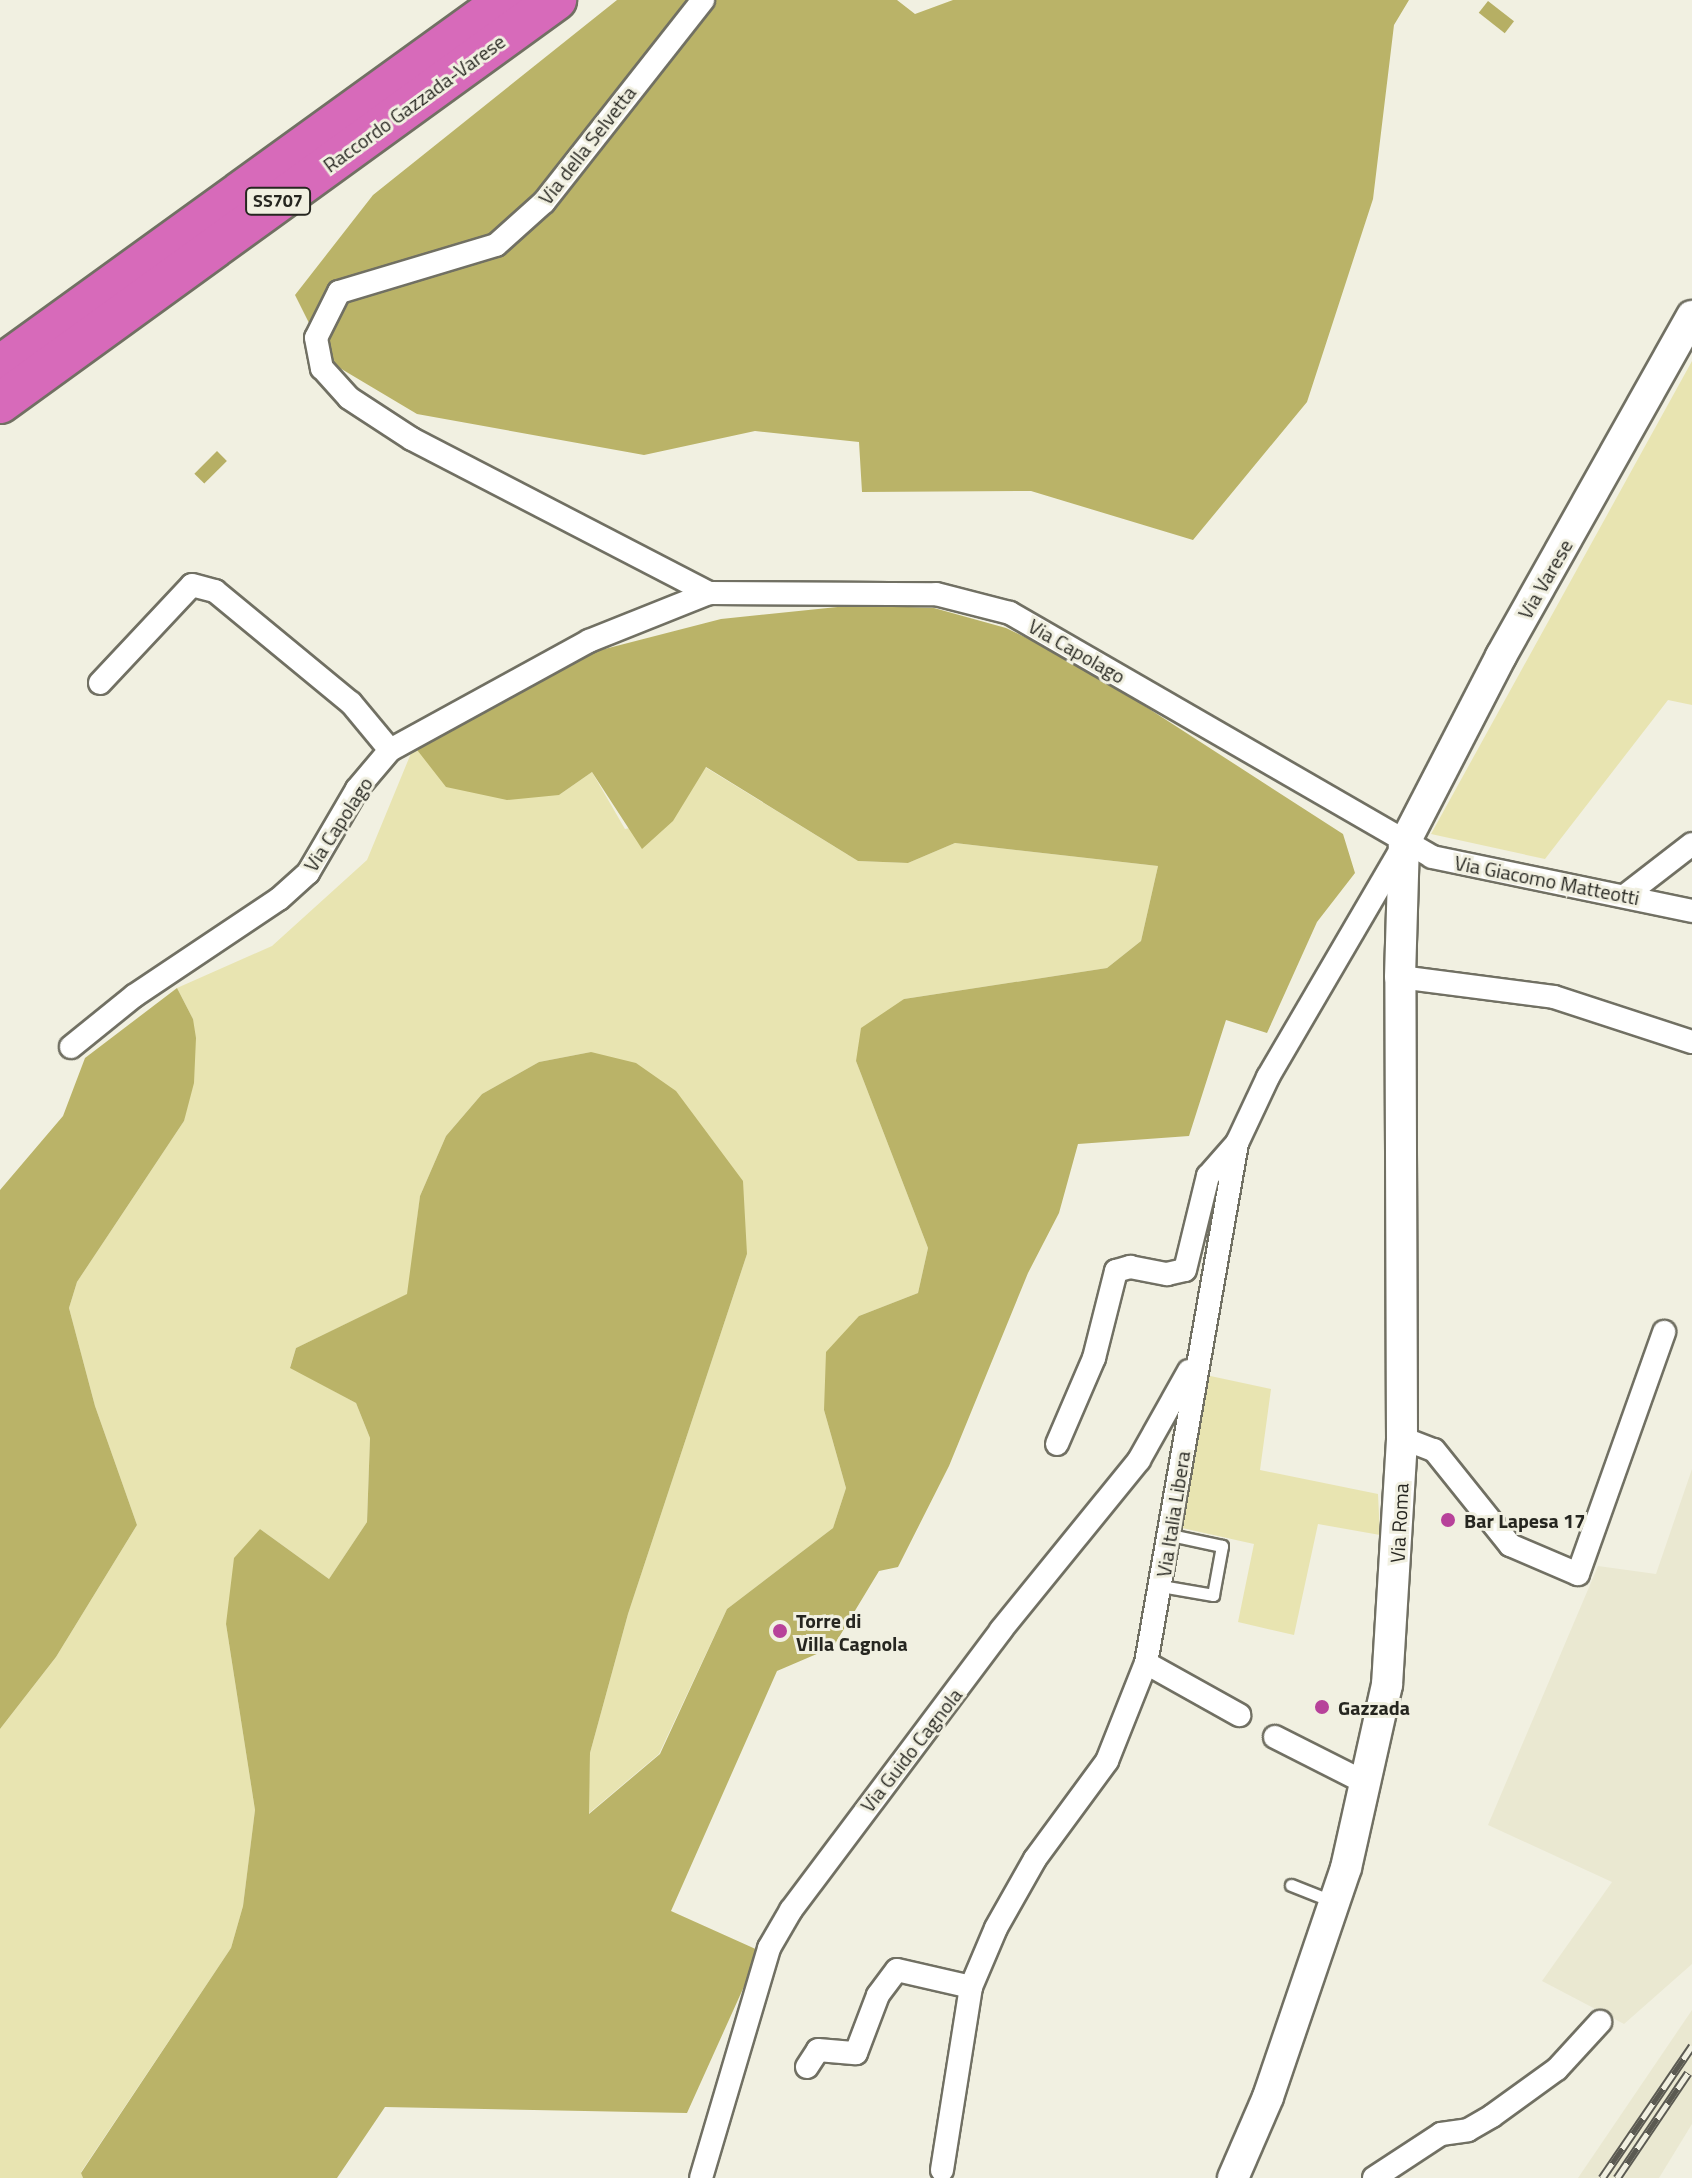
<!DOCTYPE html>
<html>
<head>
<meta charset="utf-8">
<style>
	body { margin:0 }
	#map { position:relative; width:1692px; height:2178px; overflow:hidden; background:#f1f0e1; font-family:"Titillium Web",sans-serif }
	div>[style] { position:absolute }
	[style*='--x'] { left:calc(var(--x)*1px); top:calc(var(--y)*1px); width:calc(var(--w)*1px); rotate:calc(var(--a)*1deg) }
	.built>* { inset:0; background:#eae8d1 }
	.green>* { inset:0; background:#e8e4b1 }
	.forest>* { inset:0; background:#bab368 }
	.water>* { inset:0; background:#b6af64; transform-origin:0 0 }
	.roads { filter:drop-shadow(2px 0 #717063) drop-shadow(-2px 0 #717063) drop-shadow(0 2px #717063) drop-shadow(0 -2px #717063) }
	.lane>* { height:11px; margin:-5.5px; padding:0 5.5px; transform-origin:5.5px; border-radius:5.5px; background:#fff }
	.street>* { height:22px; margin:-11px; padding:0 11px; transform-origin:11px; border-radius:11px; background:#fff }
	.secondary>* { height:30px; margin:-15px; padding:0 15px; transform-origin:15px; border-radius:15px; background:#fff }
	.highway>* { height:40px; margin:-20px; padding:0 20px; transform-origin:20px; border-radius:20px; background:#d76aba }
	.rail>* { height:9px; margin-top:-4.5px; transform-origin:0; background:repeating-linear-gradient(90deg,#f1f0e1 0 18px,#5b5a52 0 36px); box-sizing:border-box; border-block:2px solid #5b5a52 }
	.dots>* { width:22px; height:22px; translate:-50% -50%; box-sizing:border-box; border:4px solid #f1f0e1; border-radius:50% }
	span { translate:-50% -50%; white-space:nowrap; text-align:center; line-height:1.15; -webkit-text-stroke:6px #f1f0e1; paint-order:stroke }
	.shield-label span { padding:2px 6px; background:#f1f0e1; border:2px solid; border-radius:6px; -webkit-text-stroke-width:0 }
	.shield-label { font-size:18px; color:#262620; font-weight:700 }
	.street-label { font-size:20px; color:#262620 }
	.poi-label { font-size:20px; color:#262620; font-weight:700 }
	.left { translate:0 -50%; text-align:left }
</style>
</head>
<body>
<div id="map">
	<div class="built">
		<div style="clip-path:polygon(1692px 1469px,1692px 1964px,1624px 2024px,1542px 1981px,1612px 1882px,1488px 1825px,1598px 1566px,1656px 1574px)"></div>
		<div style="clip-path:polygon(1692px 2010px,1692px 2124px,1659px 2178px,1578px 2178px)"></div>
	</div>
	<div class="green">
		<div style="clip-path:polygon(1692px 361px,1692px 705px,1668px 700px,1545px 859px,1431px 834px)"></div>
		<div style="clip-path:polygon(414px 746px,559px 795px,592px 772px,625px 829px,673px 820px,705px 767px,858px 861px,908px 863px,955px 843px,1158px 866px,1141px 941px,1107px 968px,904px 999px,856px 1061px,928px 1248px,918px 1293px,859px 1316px,824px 1410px,846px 1488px,833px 1528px,727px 1609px,659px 1754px,588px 1814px,590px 1753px,628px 1614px,747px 1254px,591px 1052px,539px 1062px,482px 1094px,446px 1136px,420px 1196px,408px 1294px,296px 1348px,290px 1367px,356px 1403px,370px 1438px,367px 1522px,329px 1579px,260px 1529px,226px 1624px,255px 1810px,243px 1906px,231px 1948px,81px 2172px,83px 2178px,0 2178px,0 1729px,56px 1657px,137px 1525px,95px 1406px,69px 1308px,77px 1282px,184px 1121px,193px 1019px,177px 988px,272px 946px,367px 860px)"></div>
		<div style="clip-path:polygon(1201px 1374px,1271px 1389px,1260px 1470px,1378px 1494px,1380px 1535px,1318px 1524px,1294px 1635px,1238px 1622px,1254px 1544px,1182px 1528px)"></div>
	</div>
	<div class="forest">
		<div style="clip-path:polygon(617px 0,897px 0,915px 14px,953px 0,1409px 0,1394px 25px,1373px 199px,1307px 402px,1193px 540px,1031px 491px,862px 492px,859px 442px,755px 431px,644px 455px,417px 414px,328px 361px,295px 295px,373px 195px)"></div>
		<div style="clip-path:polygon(857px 605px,934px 608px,1006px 628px,1078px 663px,1343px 834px,1355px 873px,1317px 922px,1267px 1033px,1226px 1020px,1189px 1136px,1078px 1144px,1059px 1213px,1028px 1273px,949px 1466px,898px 1567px,879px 1571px,833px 1647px,777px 1671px,671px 1911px,760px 1951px,687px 2113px,385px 2107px,337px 2178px,83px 2178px,81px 2173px,231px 1948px,243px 1906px,255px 1810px,226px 1624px,234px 1558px,260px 1529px,329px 1579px,367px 1522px,370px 1438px,356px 1403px,290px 1368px,296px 1348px,407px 1294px,420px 1196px,446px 1136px,482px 1094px,539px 1062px,591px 1052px,636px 1063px,676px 1091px,743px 1181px,747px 1254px,628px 1614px,590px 1753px,589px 1814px,660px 1754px,727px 1609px,833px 1528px,846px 1488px,824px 1410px,826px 1352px,859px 1316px,918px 1293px,928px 1248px,856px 1061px,861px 1028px,904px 999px,1107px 968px,1141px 941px,1158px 866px,955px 843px,908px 863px,858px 861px,706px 767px,673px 821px,642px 849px,592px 772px,559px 795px,507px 800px,446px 787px,414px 746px,593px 652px,721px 619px)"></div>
		<div style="clip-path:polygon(177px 988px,193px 1019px,196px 1038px,194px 1083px,184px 1121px,77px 1282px,69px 1308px,95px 1406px,137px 1525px,56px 1657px,0 1729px,0 1190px,63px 1116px,85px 1058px)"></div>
	</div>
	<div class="water">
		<div style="left:1488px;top:1px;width:33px;height:15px;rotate:38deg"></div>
		<div style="left:217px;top:451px;width:14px;height:32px;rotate:45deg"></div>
	</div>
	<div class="roads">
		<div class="lane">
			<div style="--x:1161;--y:1586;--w:53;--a:9.8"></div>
			<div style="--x:1213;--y:1595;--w:50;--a:-79.6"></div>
			<div style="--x:1222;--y:1546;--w:52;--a:-167.8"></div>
			<div style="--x:1291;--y:1885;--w:46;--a:21.6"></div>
		</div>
		<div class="street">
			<div style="--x:703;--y:0;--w:257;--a:128.2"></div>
			<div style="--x:544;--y:202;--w:64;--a:138.1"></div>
			<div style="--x:496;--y:245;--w:164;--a:163.3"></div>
			<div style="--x:339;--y:292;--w:51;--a:116.6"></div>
			<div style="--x:316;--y:338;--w:31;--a:79"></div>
			<div style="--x:322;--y:368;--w:40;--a:48"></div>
			<div style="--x:349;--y:398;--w:75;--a:33.1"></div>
			<div style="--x:412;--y:439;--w:335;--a:27.4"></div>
			<div style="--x:100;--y:683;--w:134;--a:-46.8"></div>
			<div style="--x:192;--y:585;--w:24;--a:15"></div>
			<div style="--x:215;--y:591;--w:176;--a:39.5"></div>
			<div style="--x:351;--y:703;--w:61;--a:50.3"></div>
			<div style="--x:1626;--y:895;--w:83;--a:-37.7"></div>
			<div style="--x:1400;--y:977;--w:155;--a:7.4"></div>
			<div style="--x:1554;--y:997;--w:145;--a:18.1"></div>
			<div style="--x:71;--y:1047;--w:81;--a:-39"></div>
			<div style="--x:134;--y:996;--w:174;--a:-33.8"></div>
			<div style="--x:279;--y:899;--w:39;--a:-42"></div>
			<div style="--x:308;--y:873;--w:97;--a:-59.7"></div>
			<div style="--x:357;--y:789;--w:51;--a:-49.8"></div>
			<div style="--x:390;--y:750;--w:227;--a:-28.7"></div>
			<div style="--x:589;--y:641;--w:129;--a:-21.8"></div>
			<div style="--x:709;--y:593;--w:227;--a:0.3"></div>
			<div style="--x:936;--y:594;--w:76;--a:14.4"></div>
			<div style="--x:1010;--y:613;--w:487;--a:30"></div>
			<div style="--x:1432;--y:857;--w:266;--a:11.7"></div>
			<div style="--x:1402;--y:1438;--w:34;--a:21"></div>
			<div style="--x:1434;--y:1450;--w:122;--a:51.3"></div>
			<div style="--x:1510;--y:1545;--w:74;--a:23.1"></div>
			<div style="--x:1578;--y:1574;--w:257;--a:-70.4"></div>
			<div style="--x:1057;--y:1444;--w:94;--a:-66.7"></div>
			<div style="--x:1094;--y:1358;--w:90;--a:-75.8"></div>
			<div style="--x:1116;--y:1271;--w:15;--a:-16"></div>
			<div style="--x:1130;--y:1267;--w:38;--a:11"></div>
			<div style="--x:1167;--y:1274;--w:18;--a:-13"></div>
			<div style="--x:1185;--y:1270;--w:97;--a:-76.3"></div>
			<div style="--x:1208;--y:1176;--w:43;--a:-48.8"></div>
			<div style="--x:1146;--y:1663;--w:107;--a:29.2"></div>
			<div style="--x:1275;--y:1737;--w:104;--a:26.8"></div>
			<div style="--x:807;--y:2067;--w:20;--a:-57"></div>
			<div style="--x:818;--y:2050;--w:38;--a:5"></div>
			<div style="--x:856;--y:2053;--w:62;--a:-69.2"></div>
			<div style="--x:878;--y:1995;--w:31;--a:-53"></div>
			<div style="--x:897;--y:1970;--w:76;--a:12.9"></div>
			<div style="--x:942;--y:2170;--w:185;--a:-81"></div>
			<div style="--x:971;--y:1987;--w:64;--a:-67"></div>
			<div style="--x:996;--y:1928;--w:79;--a:-60.5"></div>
			<div style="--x:1035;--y:1859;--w:122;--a:-53.7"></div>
			<div style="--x:1107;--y:1761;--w:105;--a:-68.3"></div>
			<div style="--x:1146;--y:1663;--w:528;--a:-80.07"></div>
			<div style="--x:1237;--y:1143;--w:73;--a:-64.8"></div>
			<div style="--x:1268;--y:1077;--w:265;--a:-59.7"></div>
			<div style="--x:701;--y:2178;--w:240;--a:-73.5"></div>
			<div style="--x:769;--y:1948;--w:44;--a:-59.9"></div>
			<div style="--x:791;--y:1910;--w:350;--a:-53.1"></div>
			<div style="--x:1001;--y:1630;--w:219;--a:-50.9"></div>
			<div style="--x:1139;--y:1460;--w:102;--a:-60.7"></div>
			<div style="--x:1374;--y:2178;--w:80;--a:-33.3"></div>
			<div style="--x:1441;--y:2134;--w:27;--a:-8"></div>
			<div style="--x:1468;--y:2130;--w:28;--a:-30"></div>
			<div style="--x:1492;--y:2116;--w:80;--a:-35.9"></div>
			<div style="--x:1557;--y:2069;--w:64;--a:-47.5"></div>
		</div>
		<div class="secondary">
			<div style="--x:1233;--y:2178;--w:88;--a:-66.6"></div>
			<div style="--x:1268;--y:2097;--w:242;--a:-71.2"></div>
			<div style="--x:1346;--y:1868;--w:188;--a:-77.4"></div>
			<div style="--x:1387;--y:1685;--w:247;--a:-86.5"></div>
			<div style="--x:1402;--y:1438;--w:461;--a:-90.2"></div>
			<div style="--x:1400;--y:977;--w:133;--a:-88.3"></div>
			<div style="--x:1404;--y:844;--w:212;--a:-62.7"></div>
			<div style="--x:1501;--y:656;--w:390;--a:-60.7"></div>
		</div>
		<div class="highway">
			<div style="--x:0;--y:366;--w:624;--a:-35.88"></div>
			<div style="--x:0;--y:403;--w:687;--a:-35.94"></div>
		</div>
	</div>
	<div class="rail">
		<div style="--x:1602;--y:2178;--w:160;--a:-55.7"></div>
		<div style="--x:1617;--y:2178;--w:127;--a:-55.9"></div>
	</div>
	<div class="dots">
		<div style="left:1448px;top:1520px;background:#b7429a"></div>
		<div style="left:780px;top:1631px;background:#b7429a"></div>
		<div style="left:1322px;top:1707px;background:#b7429a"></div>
	</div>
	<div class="shield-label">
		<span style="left:278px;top:201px">SS707</span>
	</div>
	<div class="street-label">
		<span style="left:414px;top:103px;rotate:-36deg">Raccordo Gazzada-Varese</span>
		<span style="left:587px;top:145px;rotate:-52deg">Via della Selvetta</span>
		<span style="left:1545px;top:579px;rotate:-60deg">Via Varese</span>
		<span style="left:1077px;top:651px;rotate:30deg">Via Capolago</span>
		<span style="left:338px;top:824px;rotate:-57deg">Via Capolago</span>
		<span style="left:1547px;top:880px;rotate:11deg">Via Giacomo Matteotti</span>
		<span style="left:1173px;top:1514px;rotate:-81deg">Via Italia Libera</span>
		<span style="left:1399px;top:1523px;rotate:-87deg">Via Roma</span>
		<span style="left:911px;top:1750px;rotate:-52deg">Via Guido Cagnola</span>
	</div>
	<div class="poi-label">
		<span class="left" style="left:1464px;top:1520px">Bar Lapesa 17</span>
		<span class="left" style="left:796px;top:1632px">Torre di<br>Villa Cagnola</span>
		<span class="left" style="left:1338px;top:1707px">Gazzada</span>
	</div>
</div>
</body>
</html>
